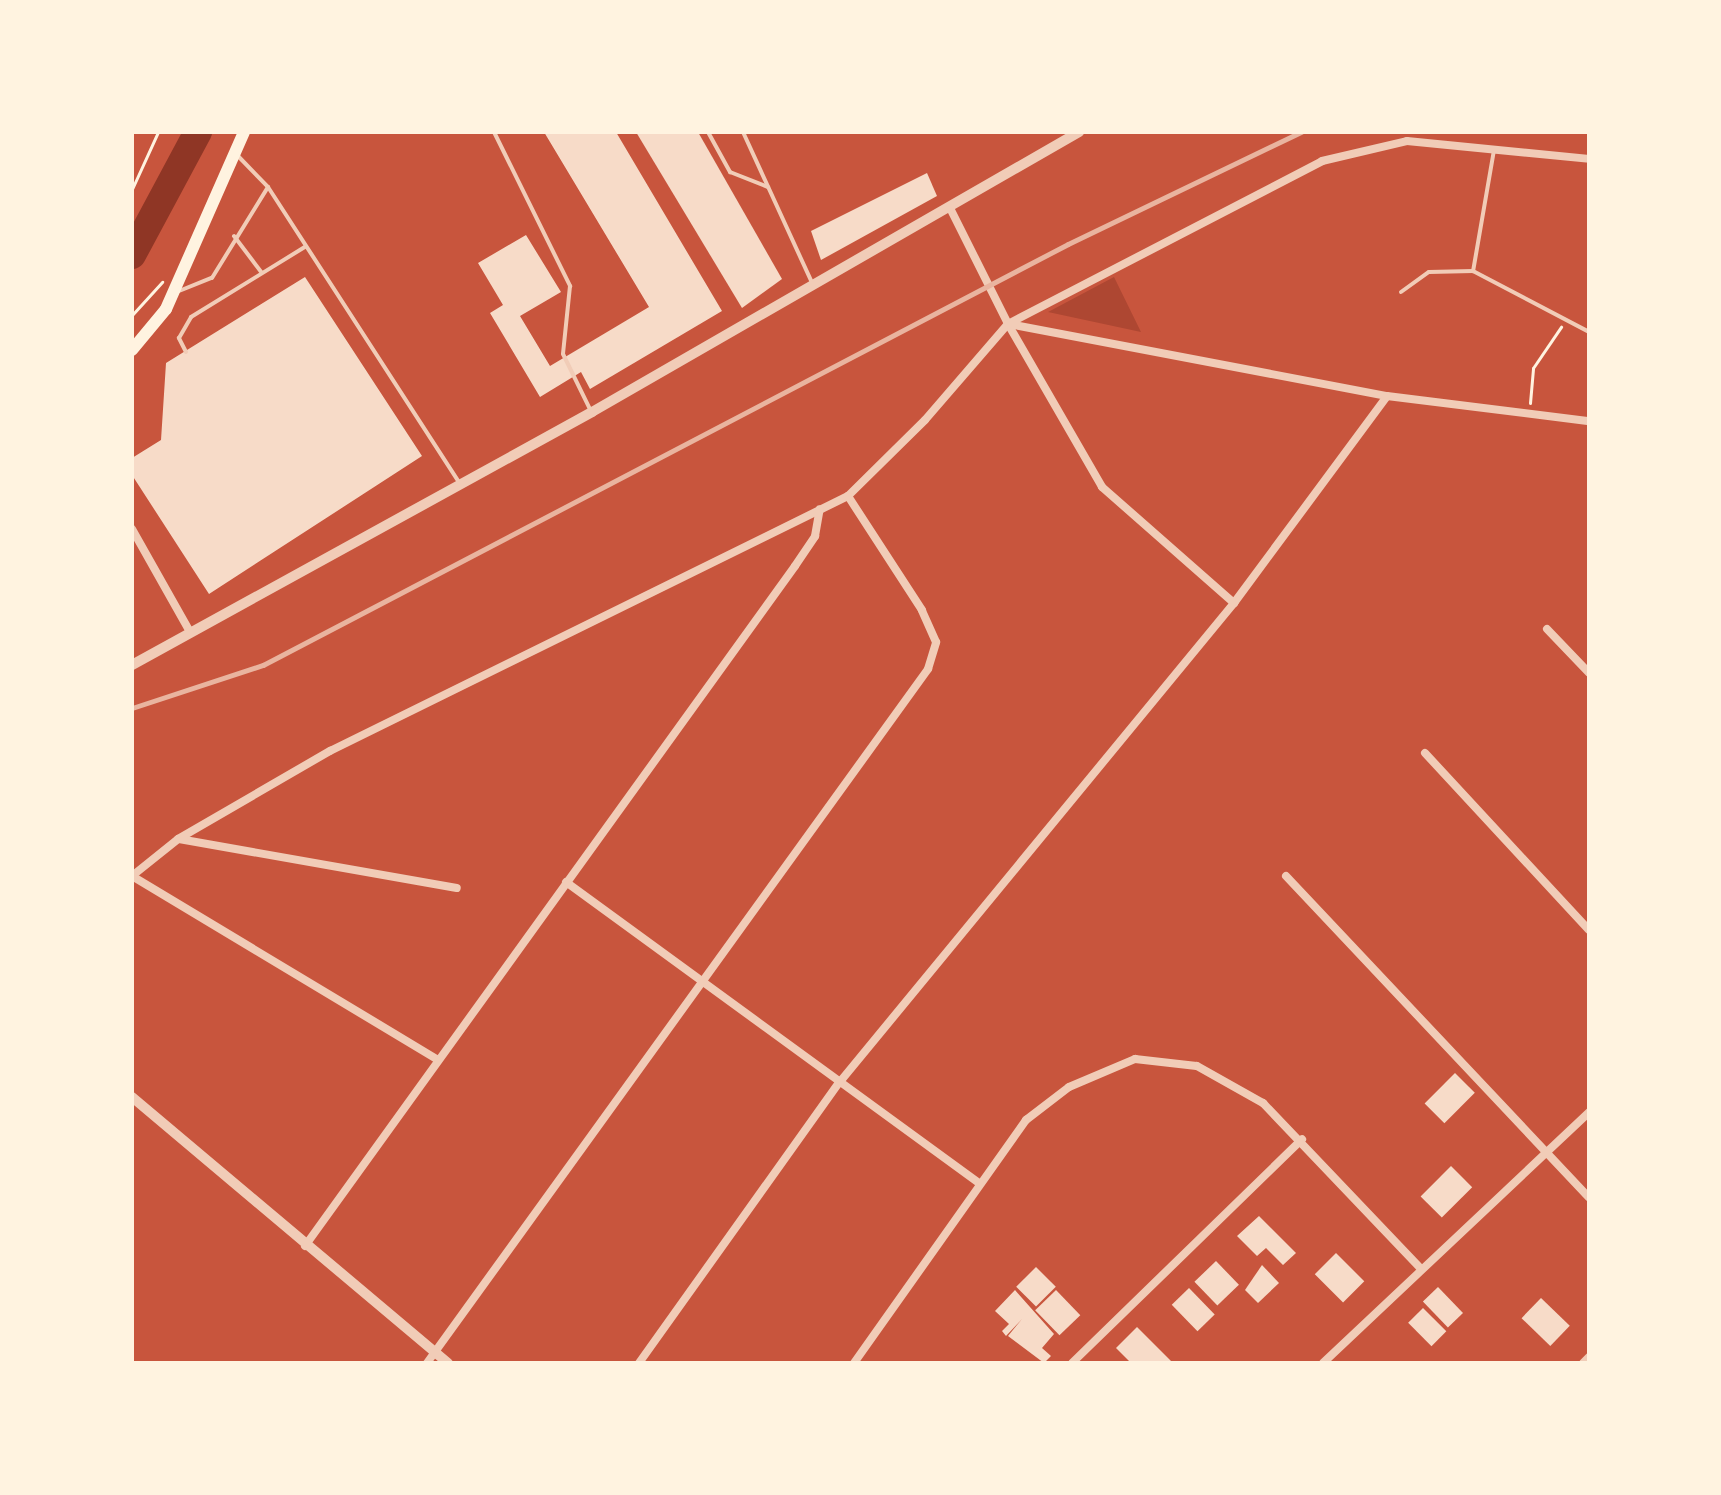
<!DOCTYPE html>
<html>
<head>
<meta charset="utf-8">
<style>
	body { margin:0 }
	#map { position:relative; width:1721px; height:1495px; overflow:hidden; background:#c8553d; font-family:Quicksand,sans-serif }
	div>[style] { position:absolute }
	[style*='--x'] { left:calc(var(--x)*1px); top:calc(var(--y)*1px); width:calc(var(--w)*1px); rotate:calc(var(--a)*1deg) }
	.green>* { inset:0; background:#ae4732 }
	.river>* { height:28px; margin:-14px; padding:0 14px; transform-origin:14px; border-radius:14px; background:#8f3625 }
	.building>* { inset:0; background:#f7dbc8; transform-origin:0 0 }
	.path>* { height:3px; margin:-1.5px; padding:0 1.5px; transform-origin:1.5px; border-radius:1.5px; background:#fff3e0 }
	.service>* { height:4px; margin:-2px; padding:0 2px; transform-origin:2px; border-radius:2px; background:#f1ccb7 }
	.minor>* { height:8px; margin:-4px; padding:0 4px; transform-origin:4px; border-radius:4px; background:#f1ccb7 }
	.tertiary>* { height:10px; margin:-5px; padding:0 5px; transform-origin:5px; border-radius:5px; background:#f1ccb7 }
	.primary>* { height:12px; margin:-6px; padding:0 6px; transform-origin:6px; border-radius:6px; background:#fff3e0 }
	.rail>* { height:5px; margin:-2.5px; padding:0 2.5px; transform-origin:2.5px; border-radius:2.5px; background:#e9b49f }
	span { translate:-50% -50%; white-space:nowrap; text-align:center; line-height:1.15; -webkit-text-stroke:8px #fff3e0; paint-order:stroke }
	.frame { position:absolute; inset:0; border:134px solid #fff3e0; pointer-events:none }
</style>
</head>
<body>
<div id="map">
	<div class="green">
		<div style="clip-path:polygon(1114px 277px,1141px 332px,1048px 312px,1050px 311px)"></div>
	</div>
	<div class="river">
		<div style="--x:132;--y:255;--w:140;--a:-61.8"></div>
	</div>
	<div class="building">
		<div style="clip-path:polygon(544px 132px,616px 132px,722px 311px,590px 389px,581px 372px,540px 397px,490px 313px,503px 305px,478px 263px,526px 235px,561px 292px,520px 316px,550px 366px,649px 307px)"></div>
		<div style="clip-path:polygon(636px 132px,698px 132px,782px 279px,742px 308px)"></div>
		<div style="clip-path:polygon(927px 173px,937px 196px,821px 260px,811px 231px)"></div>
		<div style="clip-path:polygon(305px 277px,422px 456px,209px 594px,132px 475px,132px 458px,161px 440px,166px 363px)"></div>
		<div style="left:1455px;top:1073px;width:28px;height:43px;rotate:45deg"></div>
		<div style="left:1451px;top:1166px;width:30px;height:43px;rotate:45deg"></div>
		<div style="clip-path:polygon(1259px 1216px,1296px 1253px,1283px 1265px,1266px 1248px,1257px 1256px,1237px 1236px)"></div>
		<div style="left:1336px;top:1253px;width:40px;height:30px;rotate:45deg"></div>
		<div style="left:1216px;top:1261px;width:33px;height:30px;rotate:46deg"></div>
		<div style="clip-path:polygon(1262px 1265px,1279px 1283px,1258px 1303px,1245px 1290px)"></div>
		<div style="left:1036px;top:1267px;width:28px;height:28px;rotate:45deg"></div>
		<div style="left:1438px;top:1287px;width:36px;height:21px;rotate:46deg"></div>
		<div style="left:1189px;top:1288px;width:37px;height:24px;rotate:46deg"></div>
		<div style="clip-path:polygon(1015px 1290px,1054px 1334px,1042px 1348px,1051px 1356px,1044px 1363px,1008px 1336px,1022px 1319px,1006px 1336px,1002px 1331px,1009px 1324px,995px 1311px)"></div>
		<div style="left:1056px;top:1290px;width:35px;height:29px;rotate:46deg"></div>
		<div style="left:1541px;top:1298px;width:40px;height:28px;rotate:44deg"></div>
		<div style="left:1423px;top:1308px;width:33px;height:21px;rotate:45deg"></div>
		<div style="clip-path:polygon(1137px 1327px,1173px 1363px,1131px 1363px,1116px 1348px)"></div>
	</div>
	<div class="path">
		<div style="--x:132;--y:189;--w:63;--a:-65.5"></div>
		<div style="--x:132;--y:315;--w:45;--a:-47.7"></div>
		<div style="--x:1530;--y:403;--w:35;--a:-85"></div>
		<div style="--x:1533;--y:368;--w:50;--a:-55.7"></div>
	</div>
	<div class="service">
		<div style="--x:494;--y:132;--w:172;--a:63.7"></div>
		<div style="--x:570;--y:286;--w:68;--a:95.9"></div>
		<div style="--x:563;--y:354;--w:61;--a:63.9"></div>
		<div style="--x:708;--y:132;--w:46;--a:61.2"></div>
		<div style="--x:730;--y:172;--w:41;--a:21.5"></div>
		<div style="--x:743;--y:132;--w:166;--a:65.4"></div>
		<div style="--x:1494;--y:150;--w:123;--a:99.8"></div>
		<div style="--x:1473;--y:271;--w:131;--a:27.7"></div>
		<div style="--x:238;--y:156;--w:43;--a:45.9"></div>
		<div style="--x:268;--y:187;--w:350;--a:57.1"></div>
		<div style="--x:234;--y:236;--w:46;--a:52.9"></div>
		<div style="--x:179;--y:291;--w:35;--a:-22"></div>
		<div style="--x:212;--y:278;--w:107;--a:-58.4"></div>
		<div style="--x:1401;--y:292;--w:34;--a:-36"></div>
		<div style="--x:1429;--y:272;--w:44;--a:-1.3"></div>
		<div style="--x:186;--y:352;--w:16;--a:-117"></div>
		<div style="--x:179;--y:338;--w:24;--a:-60"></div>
		<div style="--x:191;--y:317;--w:134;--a:-31.6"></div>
	</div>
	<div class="minor">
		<div style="--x:950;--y:208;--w:130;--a:63.4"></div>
		<div style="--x:1008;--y:324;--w:188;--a:60"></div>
		<div style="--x:1102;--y:487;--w:176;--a:41.3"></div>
		<div style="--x:1009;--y:324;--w:385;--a:10.8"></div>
		<div style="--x:1387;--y:396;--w:204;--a:7.1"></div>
		<div style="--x:132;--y:529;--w:116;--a:60.6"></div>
		<div style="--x:1547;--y:629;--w:61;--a:46.3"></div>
		<div style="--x:1425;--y:753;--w:241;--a:47.2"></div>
		<div style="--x:179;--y:839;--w:282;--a:10"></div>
		<div style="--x:132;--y:876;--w:59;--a:-38.8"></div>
		<div style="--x:178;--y:839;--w:176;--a:-30.1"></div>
		<div style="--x:330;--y:751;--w:577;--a:-26.21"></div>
		<div style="--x:848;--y:496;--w:108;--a:-44.6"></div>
		<div style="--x:925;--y:420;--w:127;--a:-49.2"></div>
		<div style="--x:1008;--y:324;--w:354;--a:-27.4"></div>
		<div style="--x:1322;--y:161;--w:87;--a:-13.2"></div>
		<div style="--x:1407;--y:141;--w:183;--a:5.6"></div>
		<div style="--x:132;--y:876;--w:355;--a:31"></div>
		<div style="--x:1286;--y:876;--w:441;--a:46.7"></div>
		<div style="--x:566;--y:882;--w:511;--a:36.09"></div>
		<div style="--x:305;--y:1246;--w:838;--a:-54.22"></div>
		<div style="--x:795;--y:566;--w:36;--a:-56"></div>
		<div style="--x:815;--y:536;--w:27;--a:-80"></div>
		<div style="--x:427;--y:1363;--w:856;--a:-54.17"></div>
		<div style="--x:928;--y:669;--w:28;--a:-73"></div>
		<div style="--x:936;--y:642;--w:35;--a:-114"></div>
		<div style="--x:922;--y:610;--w:136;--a:-123"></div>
		<div style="--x:639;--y:1363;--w:344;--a:-54.5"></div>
		<div style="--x:839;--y:1083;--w:622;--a:-50.55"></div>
		<div style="--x:1234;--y:603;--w:257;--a:-53.5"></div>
		<div style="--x:854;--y:1363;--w:298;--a:-54.7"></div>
		<div style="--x:1026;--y:1120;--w:54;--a:-37.5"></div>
		<div style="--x:1069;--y:1087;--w:72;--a:-23"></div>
		<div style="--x:1135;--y:1059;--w:62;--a:6.4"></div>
		<div style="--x:1197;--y:1066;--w:76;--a:29.3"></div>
		<div style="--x:1263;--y:1103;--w:228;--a:46.4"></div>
		<div style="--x:1072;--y:1363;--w:321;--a:-44.2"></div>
		<div style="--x:1323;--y:1363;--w:366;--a:-43.3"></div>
		<div style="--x:1583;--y:1363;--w:8;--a:-45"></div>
	</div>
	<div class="tertiary">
		<div style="--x:132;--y:665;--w:525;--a:-28.81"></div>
		<div style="--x:592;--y:412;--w:562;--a:-29.9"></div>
		<div style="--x:132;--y:1097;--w:413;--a:40.1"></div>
	</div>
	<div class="primary">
		<div style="--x:132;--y:350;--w:53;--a:-50.3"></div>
		<div style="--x:166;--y:309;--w:193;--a:-66.2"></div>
	</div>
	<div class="rail">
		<div style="--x:132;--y:708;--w:138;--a:-18.2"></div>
		<div style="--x:263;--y:665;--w:908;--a:-27.61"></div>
		<div style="--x:1068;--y:244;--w:259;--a:-25.7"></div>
	</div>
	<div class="frame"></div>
</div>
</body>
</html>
